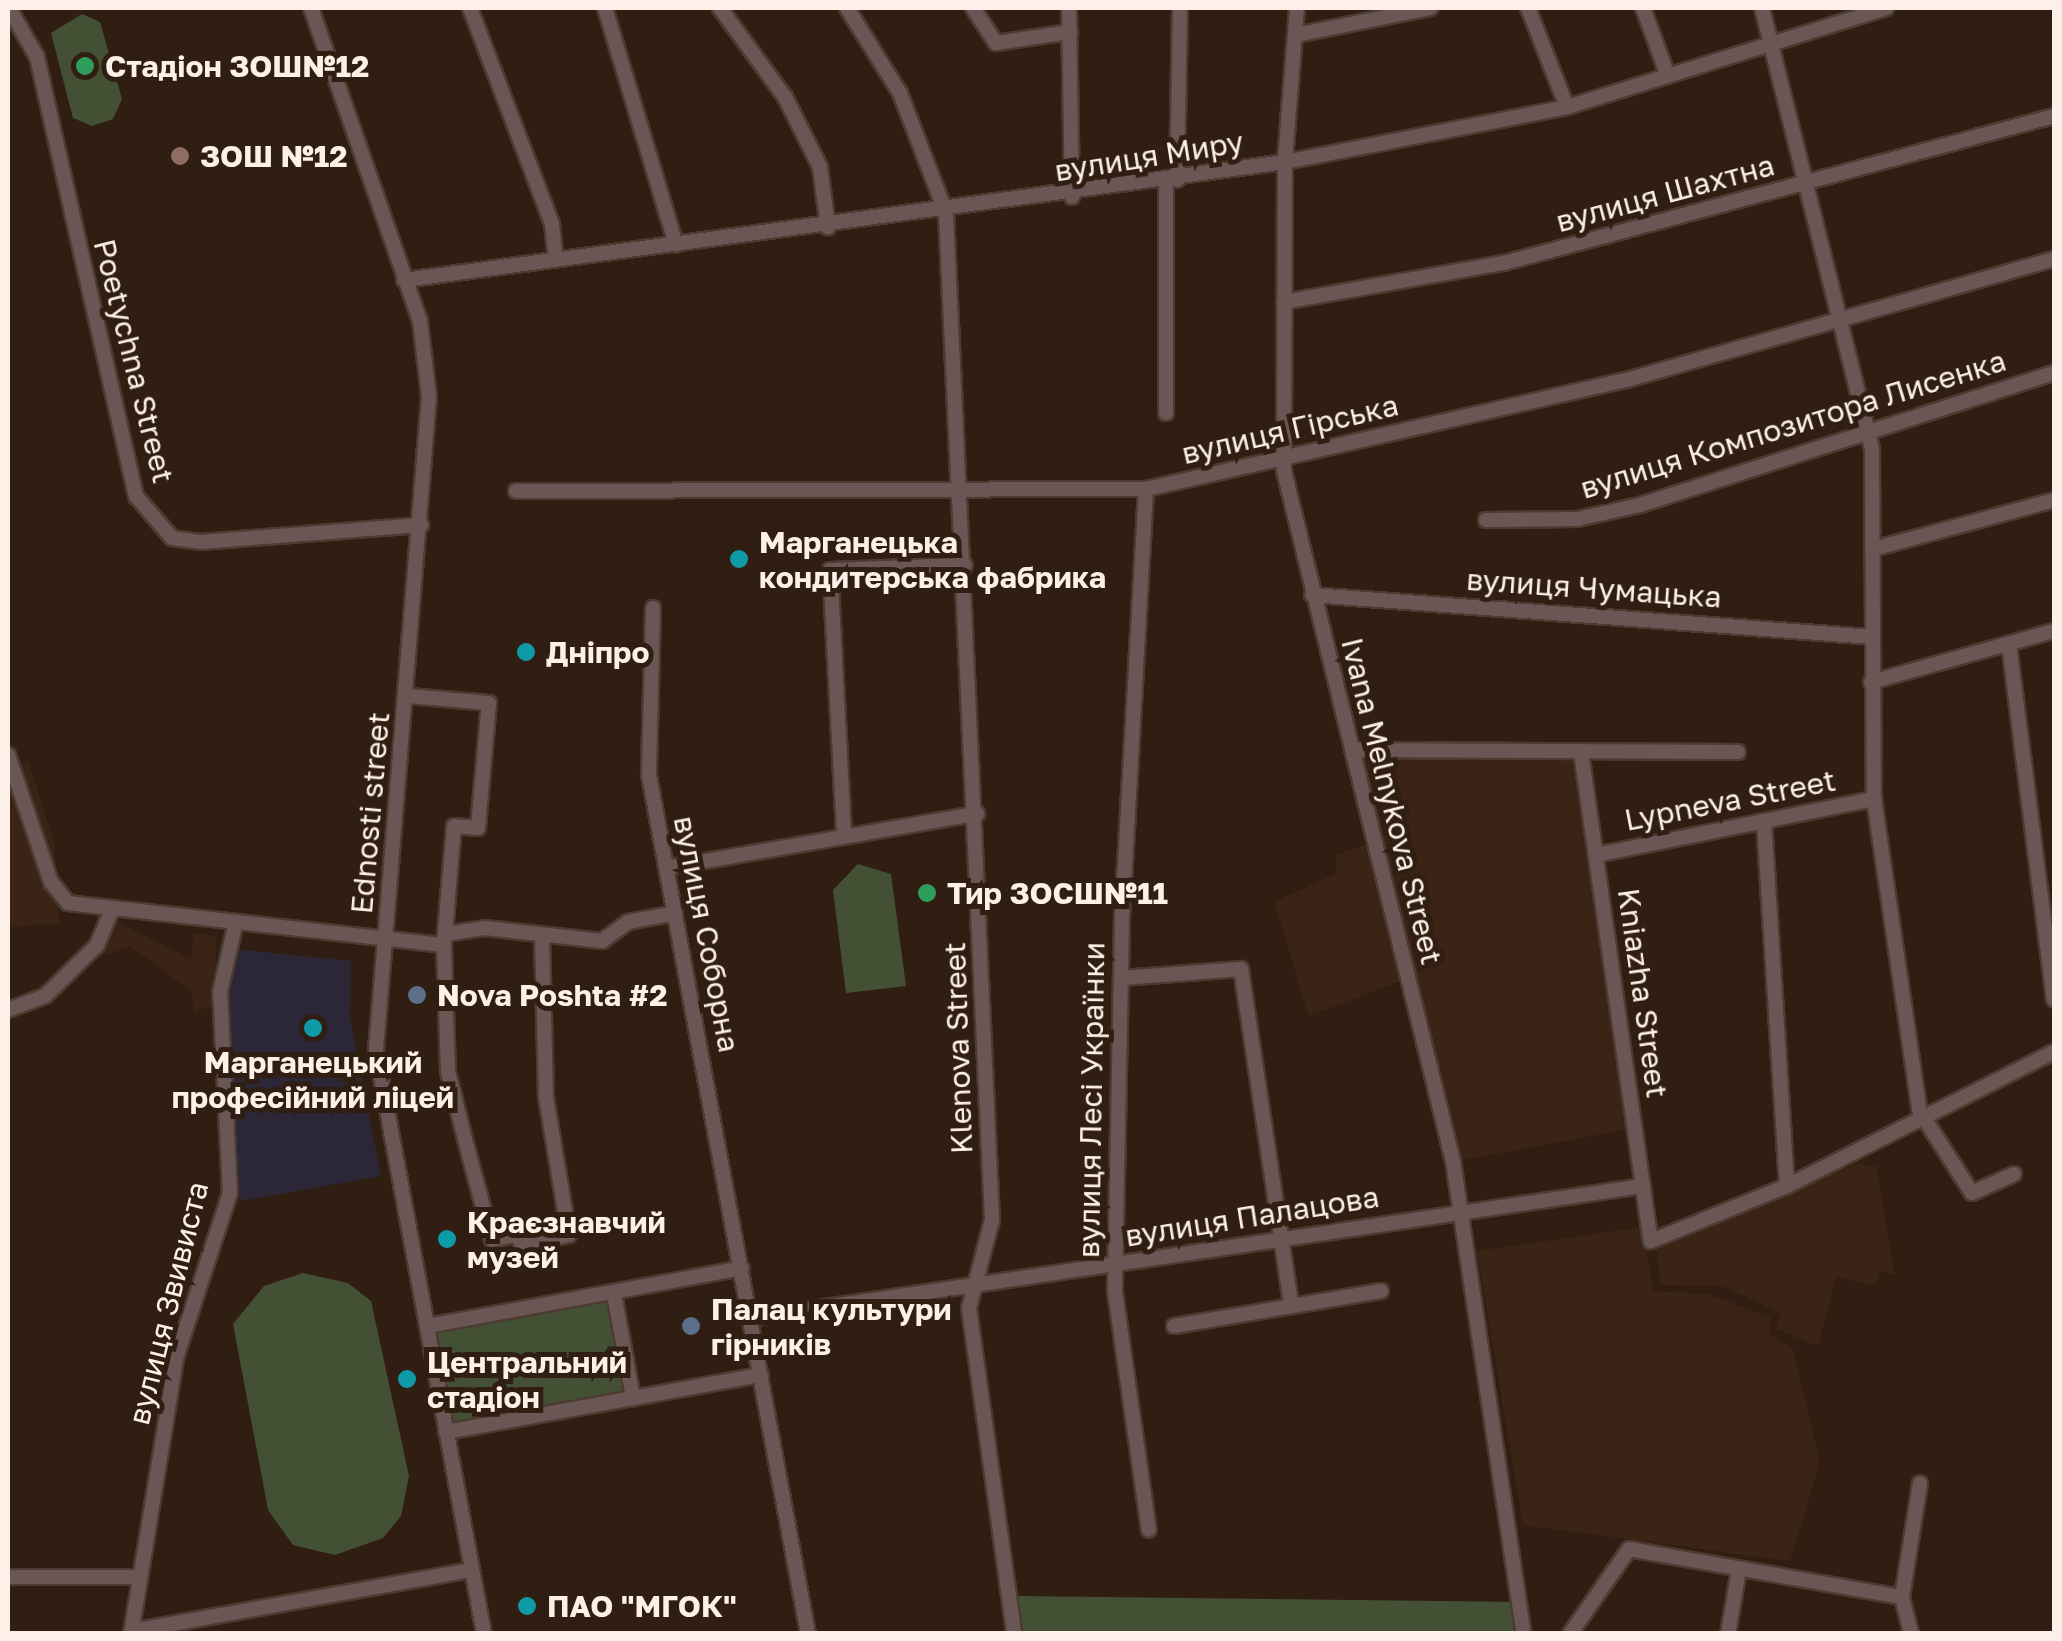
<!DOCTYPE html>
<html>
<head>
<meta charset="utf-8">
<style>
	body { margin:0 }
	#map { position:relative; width:2062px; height:1641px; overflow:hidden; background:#301e13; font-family:"Golos Text",sans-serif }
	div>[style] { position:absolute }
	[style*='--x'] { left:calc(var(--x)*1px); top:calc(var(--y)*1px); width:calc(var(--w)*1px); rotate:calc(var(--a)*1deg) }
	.built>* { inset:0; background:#3b2315 }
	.education>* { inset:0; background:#2b2737 }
	.green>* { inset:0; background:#445034; transform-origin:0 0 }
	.roads { filter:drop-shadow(2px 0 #4d3b31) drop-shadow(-2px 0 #4d3b31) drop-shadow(0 2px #4d3b31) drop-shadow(0 -2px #4d3b31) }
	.minor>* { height:14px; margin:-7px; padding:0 7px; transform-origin:7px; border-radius:7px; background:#6a5755 }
	.dots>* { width:28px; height:28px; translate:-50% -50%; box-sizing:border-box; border:5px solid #301e13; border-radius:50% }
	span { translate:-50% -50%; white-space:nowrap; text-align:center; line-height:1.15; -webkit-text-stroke:10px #301e13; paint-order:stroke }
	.poi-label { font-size:30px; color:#fcf0e8; font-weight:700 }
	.left { translate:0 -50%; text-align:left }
	.street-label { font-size:30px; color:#fcf0e8 }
	.frame { position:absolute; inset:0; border:10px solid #fcf0e8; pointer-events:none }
</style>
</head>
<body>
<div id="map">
	<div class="built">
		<div style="clip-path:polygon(1360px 755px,1578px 757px,1629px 1129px,1458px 1161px)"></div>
		<div style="clip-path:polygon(29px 762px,54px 843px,59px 923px,8px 927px,8px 768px)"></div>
		<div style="clip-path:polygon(1370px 843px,1403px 980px,1309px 1016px,1274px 902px,1337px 873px,1335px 855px)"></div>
		<div style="clip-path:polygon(115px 921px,191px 959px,194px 933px,216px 936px,215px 1004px,194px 1013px,191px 990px,129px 946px,105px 955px,101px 922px)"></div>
		<div style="clip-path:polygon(1859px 1163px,1877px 1167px,1895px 1275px,1879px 1271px,1876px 1286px,1836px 1277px,1818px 1346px,1776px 1329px,1781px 1313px,1722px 1286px,1660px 1285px,1657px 1248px)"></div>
		<div style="clip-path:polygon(1642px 1227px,1653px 1291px,1707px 1294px,1770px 1317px,1770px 1335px,1793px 1349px,1820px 1463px,1790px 1561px,1523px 1525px,1477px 1251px)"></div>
	</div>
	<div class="education">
		<div style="clip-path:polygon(234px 949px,351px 961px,350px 1018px,381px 1176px,241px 1201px,227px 1165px,223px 999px)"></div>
	</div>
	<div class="green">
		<div style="clip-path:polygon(82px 14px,100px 22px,122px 99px,113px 119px,92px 126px,73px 118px,51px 33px)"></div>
		<div style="clip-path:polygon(858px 864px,891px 874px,906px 986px,846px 993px,833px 890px)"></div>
		<div style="clip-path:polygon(303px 1273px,348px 1283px,371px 1301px,409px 1476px,401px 1516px,383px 1538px,335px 1555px,293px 1545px,268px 1510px,233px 1324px,264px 1286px)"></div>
		<div style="left:610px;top:1298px;width:95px;height:179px;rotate:80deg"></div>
		<div style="clip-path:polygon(1009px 1596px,1522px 1602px,1524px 1633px,1014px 1633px)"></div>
	</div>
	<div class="roads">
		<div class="minor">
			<div style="--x:9;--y:8;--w:56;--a:60.3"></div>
			<div style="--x:37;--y:57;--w:450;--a:77.3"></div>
			<div style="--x:136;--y:496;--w:55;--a:49.4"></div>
			<div style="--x:172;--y:538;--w:28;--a:8"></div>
			<div style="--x:200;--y:542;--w:222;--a:-4.4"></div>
			<div style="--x:311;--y:8;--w:331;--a:70.8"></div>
			<div style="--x:420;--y:321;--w:77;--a:83.2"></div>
			<div style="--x:429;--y:397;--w:655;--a:94.64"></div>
			<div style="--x:376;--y:1050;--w:594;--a:79.52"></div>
			<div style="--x:470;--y:8;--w:231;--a:69.2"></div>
			<div style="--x:552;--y:224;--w:36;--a:84"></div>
			<div style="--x:605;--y:8;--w:247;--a:73.3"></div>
			<div style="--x:720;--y:8;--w:110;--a:53.9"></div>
			<div style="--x:785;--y:97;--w:78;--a:63.4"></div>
			<div style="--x:820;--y:167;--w:61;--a:82.4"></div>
			<div style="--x:847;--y:8;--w:100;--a:58.1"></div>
			<div style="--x:900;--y:93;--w:129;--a:69"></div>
			<div style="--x:946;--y:213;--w:1008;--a:87.38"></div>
			<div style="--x:992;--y:1220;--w:91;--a:104.6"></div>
			<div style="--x:969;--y:1308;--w:329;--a:82.1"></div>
			<div style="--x:973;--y:8;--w:42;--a:56.7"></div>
			<div style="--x:996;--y:43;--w:75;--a:-8.5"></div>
			<div style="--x:1069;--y:8;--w:189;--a:89.1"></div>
			<div style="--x:1297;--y:8;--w:154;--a:94.5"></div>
			<div style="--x:1285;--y:162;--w:309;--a:90.2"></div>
			<div style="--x:1284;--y:471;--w:710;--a:76.24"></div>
			<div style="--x:1453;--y:1161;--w:478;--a:81.5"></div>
			<div style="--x:1528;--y:8;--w:106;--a:68.5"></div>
			<div style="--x:1643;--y:8;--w:72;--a:69.8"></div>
			<div style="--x:1762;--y:8;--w:455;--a:76"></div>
			<div style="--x:1872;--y:450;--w:349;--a:89.7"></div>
			<div style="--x:1874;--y:799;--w:324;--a:81.7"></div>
			<div style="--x:1296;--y:35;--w:137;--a:-11.4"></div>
			<div style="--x:1177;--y:180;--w:172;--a:-89"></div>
			<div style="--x:1166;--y:182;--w:231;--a:90"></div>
			<div style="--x:404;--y:280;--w:889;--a:-7.63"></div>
			<div style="--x:1285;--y:162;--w:287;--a:-11"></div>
			<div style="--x:1567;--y:107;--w:334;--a:-17.2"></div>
			<div style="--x:1284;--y:302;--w:223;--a:-10.1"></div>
			<div style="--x:1504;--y:263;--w:569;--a:-14.96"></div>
			<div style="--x:1146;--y:489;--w:430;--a:93.2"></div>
			<div style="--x:1122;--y:918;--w:374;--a:91.1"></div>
			<div style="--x:1115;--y:1292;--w:240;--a:81.9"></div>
			<div style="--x:516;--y:491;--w:630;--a:-0.18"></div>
			<div style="--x:1146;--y:489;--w:492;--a:-12.8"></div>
			<div style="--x:1626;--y:380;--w:445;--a:-15.8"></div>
			<div style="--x:1486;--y:520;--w:91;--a:-0.6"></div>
			<div style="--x:1577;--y:519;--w:65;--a:-12.5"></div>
			<div style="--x:1640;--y:505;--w:435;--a:-17.7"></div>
			<div style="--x:1873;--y:549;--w:188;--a:-15.1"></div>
			<div style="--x:1312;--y:595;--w:562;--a:4.29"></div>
			<div style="--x:653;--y:608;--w:167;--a:91.4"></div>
			<div style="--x:649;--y:775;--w:874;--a:79.51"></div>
			<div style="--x:2009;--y:644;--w:358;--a:82.8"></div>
			<div style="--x:1871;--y:682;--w:190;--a:-15.6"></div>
			<div style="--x:1353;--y:750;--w:385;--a:0.3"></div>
			<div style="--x:1581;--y:752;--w:494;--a:81.9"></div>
			<div style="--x:1651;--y:1241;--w:147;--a:-22"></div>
			<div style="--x:1787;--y:1186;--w:299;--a:-26.7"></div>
			<div style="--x:8;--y:755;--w:134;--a:71.3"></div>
			<div style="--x:51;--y:882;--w:27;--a:51"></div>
			<div style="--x:68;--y:903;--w:378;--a:6.4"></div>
			<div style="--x:444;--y:945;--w:119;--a:-85.2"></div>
			<div style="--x:454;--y:826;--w:24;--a:5"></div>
			<div style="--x:478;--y:828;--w:125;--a:-85"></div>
			<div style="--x:489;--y:703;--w:80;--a:-175"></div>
			<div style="--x:1764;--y:821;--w:366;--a:86.4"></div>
			<div style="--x:844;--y:833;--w:263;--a:-93"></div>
			<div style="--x:830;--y:570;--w:135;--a:-2.1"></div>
			<div style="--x:1596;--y:855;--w:284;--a:-11.4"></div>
			<div style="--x:666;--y:868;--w:316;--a:-9.9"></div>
			<div style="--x:445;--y:934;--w:40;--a:-8.5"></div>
			<div style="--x:485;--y:928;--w:118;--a:6.3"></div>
			<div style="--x:602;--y:941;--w:32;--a:-36"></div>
			<div style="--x:628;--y:922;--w:48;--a:-10.8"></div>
			<div style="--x:444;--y:945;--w:127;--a:88.2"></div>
			<div style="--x:448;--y:1072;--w:77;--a:75.8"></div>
			<div style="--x:467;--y:1147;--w:96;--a:75"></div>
			<div style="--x:492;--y:1240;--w:26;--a:-13"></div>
			<div style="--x:517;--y:1234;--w:13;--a:67"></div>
			<div style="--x:522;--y:1246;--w:48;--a:-13.2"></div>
			<div style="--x:569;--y:1235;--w:139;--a:-99.5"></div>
			<div style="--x:546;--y:1098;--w:162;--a:-91.4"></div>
			<div style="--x:1122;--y:978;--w:119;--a:-4.3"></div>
			<div style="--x:1241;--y:969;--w:339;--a:81.5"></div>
			<div style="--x:8;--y:1010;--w:40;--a:-21"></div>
			<div style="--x:45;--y:996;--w:73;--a:-44.4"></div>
			<div style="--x:97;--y:945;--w:34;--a:-67"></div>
			<div style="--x:1924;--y:1118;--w:89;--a:57.4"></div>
			<div style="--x:1972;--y:1193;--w:46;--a:-24.3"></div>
			<div style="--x:614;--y:1294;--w:106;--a:79.6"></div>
			<div style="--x:751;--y:1318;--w:902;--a:-8.42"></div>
			<div style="--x:427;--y:1326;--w:320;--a:-10.4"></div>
			<div style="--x:1174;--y:1326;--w:210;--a:-9.6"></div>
			<div style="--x:446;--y:1432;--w:320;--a:-10.3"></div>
			<div style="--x:8;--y:1577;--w:132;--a:0"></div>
			<div style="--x:1902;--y:1597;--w:38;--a:76"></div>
			<div style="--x:132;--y:1631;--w:345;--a:-10.2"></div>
			<div style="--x:131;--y:1634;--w:280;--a:-80.7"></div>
			<div style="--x:176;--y:1358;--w:174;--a:-71.9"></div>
			<div style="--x:230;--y:1193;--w:201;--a:-92.8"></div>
			<div style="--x:220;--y:992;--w:68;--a:-77.2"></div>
			<div style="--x:1570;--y:1634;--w:103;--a:-55.2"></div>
			<div style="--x:1629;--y:1549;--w:277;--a:10"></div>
			<div style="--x:1902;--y:1597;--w:115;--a:-81"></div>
			<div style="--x:1728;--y:1634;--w:66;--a:-80.4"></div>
		</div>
	</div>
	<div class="dots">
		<div style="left:85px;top:66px;background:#2e9e5b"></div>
		<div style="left:180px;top:156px;background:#8d6e63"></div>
		<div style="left:739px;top:559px;background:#0f9aa8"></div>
		<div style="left:526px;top:652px;background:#0f9aa8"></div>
		<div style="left:927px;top:893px;background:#2e9e5b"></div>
		<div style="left:417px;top:995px;background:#5c6f8a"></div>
		<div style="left:313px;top:1028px;background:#0f9aa8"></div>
		<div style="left:447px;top:1239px;background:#0f9aa8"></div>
		<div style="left:691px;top:1326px;background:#5c6f8a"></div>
		<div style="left:407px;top:1379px;background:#0f9aa8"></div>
		<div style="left:527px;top:1606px;background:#0f9aa8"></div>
	</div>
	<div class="poi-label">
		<span class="left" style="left:105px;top:66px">Стадіон ЗОШ№12</span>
		<span class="left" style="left:200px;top:156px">ЗОШ №12</span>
		<span class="left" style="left:759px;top:559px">Марганецька<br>кондитерська фабрика</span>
		<span class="left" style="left:546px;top:652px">Дніпро</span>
		<span class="left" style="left:947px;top:893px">Тир ЗОСШ№11</span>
		<span class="left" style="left:437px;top:995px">Nova Poshta #2</span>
		<span style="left:313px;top:1079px">Марганецький<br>професійний ліцей</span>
		<span class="left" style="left:467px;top:1239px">Краєзнавчий<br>музей</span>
		<span class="left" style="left:711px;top:1326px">Палац культури<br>гірників</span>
		<span class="left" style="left:427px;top:1379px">Центральний<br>стадіон</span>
		<span class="left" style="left:547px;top:1606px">ПАО "МГОК"</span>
	</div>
	<div class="street-label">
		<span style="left:1149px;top:156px;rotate:-9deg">вулиця Миру</span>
		<span style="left:1665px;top:193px;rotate:-15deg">вулиця Шахтна</span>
		<span style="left:134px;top:361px;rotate:76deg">Poetychna Street</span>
		<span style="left:1793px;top:424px;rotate:-17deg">вулиця Композитора Лисенка</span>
		<span style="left:1290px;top:429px;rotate:-13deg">вулиця Гірська</span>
		<span style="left:1594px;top:588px;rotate:4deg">вулиця Чумацька</span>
		<span style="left:1730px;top:800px;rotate:-11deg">Lypneva Street</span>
		<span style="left:1392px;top:801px;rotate:76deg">Ivana Melnykova Street</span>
		<span style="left:370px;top:813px;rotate:-85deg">Ednosti street</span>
		<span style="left:707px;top:934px;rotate:79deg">вулиця Соборна</span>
		<span style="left:1643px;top:993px;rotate:82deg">Kniazha Street</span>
		<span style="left:958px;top:1048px;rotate:-92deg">Klenova Street</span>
		<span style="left:1091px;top:1100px;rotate:-89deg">вулиця Лесі Українки</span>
		<span style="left:1252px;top:1216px;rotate:-9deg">вулиця Палацова</span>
		<span style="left:168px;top:1303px;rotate:-76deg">вулиця Звивиста</span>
	</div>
	<div class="frame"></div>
</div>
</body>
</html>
